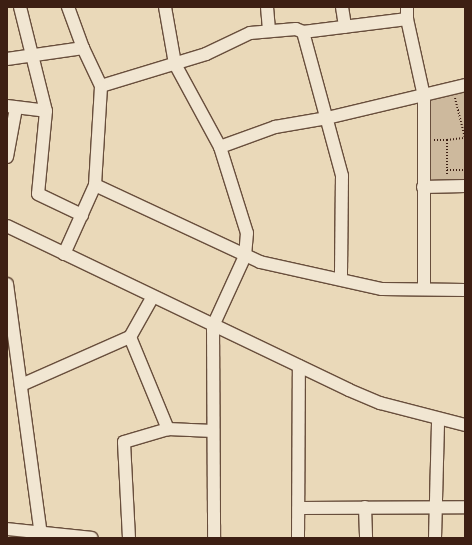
<!DOCTYPE html>
<html>
<head>
<meta charset="utf-8">
<style>
	body { margin:0 }
	#map { position:relative; width:472px; height:545px; overflow:hidden; background:#ead9b9; font-family:"Old Standard TT",serif }
	div>[style] { position:absolute }
	[style*='--x'] { left:calc(var(--x)*1px); top:calc(var(--y)*1px); width:calc(var(--w)*1px); rotate:calc(var(--a)*1deg) }
	.green>* { inset:0; background:#cdb99d }
	.path>* { height:2px; margin-top:-1px; transform-origin:0; background:repeating-linear-gradient(90deg,#3d1f13 0 1px,transparent 0 3px) }
	.roads { filter:drop-shadow(1px 0 #684e3c) drop-shadow(-1px 0 #684e3c) drop-shadow(0 1px #684e3c) drop-shadow(0 -1px #684e3c) }
	.minor>* { height:12px; margin:-6px; padding:0 6px; transform-origin:6px; border-radius:6px; background:#f1e6d2 }
	span { translate:-50% -50%; white-space:nowrap; text-align:center; line-height:1.15; -webkit-text-stroke:3px #f1e6d2; paint-order:stroke }
	.frame { position:absolute; inset:0; border:8px solid #3d1f13; pointer-events:none }
</style>
</head>
<body>
<div id="map">
	<div class="green">
		<div style="clip-path:polygon(465px 90px,465px 184px,429px 181px,429px 104px,431px 99px)"></div>
	</div>
	<div class="path">
		<div style="--x:455;--y:98;--w:41;--a:76"></div>
		<div style="--x:434;--y:140;--w:13;--a:0"></div>
		<div style="--x:447;--y:140;--w:35;--a:90"></div>
		<div style="--x:447;--y:140;--w:16;--a:-7"></div>
		<div style="--x:447;--y:170;--w:18;--a:0"></div>
	</div>
	<div class="roads">
		<div class="minor">
			<div style="--x:20;--y:7;--w:107;--a:76"></div>
			<div style="--x:46;--y:111;--w:83;--a:95.5"></div>
			<div style="--x:38;--y:194;--w:49;--a:25.5"></div>
			<div style="--x:165;--y:7;--w:58;--a:80"></div>
			<div style="--x:175;--y:64;--w:94;--a:61.5"></div>
			<div style="--x:220;--y:147;--w:90;--a:72.6"></div>
			<div style="--x:247;--y:233;--w:23;--a:95"></div>
			<div style="--x:245;--y:256;--w:77;--a:114.6"></div>
			<div style="--x:213;--y:326;--w:212;--a:89.7"></div>
			<div style="--x:267;--y:7;--w:23;--a:85"></div>
			<div style="--x:342;--y:7;--w:20;--a:81"></div>
			<div style="--x:407;--y:7;--w:12;--a:90"></div>
			<div style="--x:407;--y:19;--w:79;--a:77.6"></div>
			<div style="--x:424;--y:96;--w:193;--a:90"></div>
			<div style="--x:303;--y:32;--w:149;--a:74.8"></div>
			<div style="--x:342;--y:176;--w:103;--a:90.6"></div>
			<div style="--x:7;--y:59;--w:77;--a:-8.2"></div>
			<div style="--x:101;--y:86;--w:110;--a:-16.9"></div>
			<div style="--x:206;--y:54;--w:49;--a:-25.5"></div>
			<div style="--x:250;--y:33;--w:46;--a:-5"></div>
			<div style="--x:296;--y:29;--w:8;--a:23"></div>
			<div style="--x:303;--y:32;--w:105;--a:-7.1"></div>
			<div style="--x:7;--y:106;--w:39;--a:7"></div>
			<div style="--x:220;--y:147;--w:59;--a:-20"></div>
			<div style="--x:275;--y:127;--w:53;--a:-9.8"></div>
			<div style="--x:327;--y:118;--w:142;--a:-13.4"></div>
			<div style="--x:7;--y:157;--w:50;--a:-79.6"></div>
			<div style="--x:95;--y:185;--w:182;--a:25"></div>
			<div style="--x:260;--y:262;--w:125;--a:12.5"></div>
			<div style="--x:382;--y:289;--w:83;--a:0.7"></div>
			<div style="--x:423;--y:187;--w:42;--a:-1.4"></div>
			<div style="--x:7;--y:226;--w:379;--a:25.6"></div>
			<div style="--x:349;--y:390;--w:34;--a:23"></div>
			<div style="--x:380;--y:403;--w:88;--a:14.5"></div>
			<div style="--x:64;--y:254;--w:76;--a:-65.8"></div>
			<div style="--x:95;--y:185;--w:99;--a:-86.5"></div>
			<div style="--x:101;--y:86;--w:42;--a:-115.3"></div>
			<div style="--x:83;--y:48;--w:44;--a:-110.1"></div>
			<div style="--x:7;--y:284;--w:252;--a:82.3"></div>
			<div style="--x:152;--y:298;--w:45;--a:119.4"></div>
			<div style="--x:130;--y:337;--w:100;--a:67.6"></div>
			<div style="--x:168;--y:429;--w:45;--a:2.5"></div>
			<div style="--x:21;--y:385;--w:119;--a:-23.8"></div>
			<div style="--x:365;--y:507;--w:31;--a:88"></div>
			<div style="--x:299;--y:508;--w:166;--a:-0.3"></div>
			<div style="--x:7;--y:529;--w:85;--a:6"></div>
			<div style="--x:129;--y:538;--w:96;--a:-93"></div>
			<div style="--x:124;--y:442;--w:46;--a:-16.5"></div>
			<div style="--x:298;--y:538;--w:172;--a:-89.7"></div>
			<div style="--x:435;--y:538;--w:118;--a:-88.5"></div>
		</div>
	</div>
	<div class="frame"></div>
</div>
</body>
</html>
